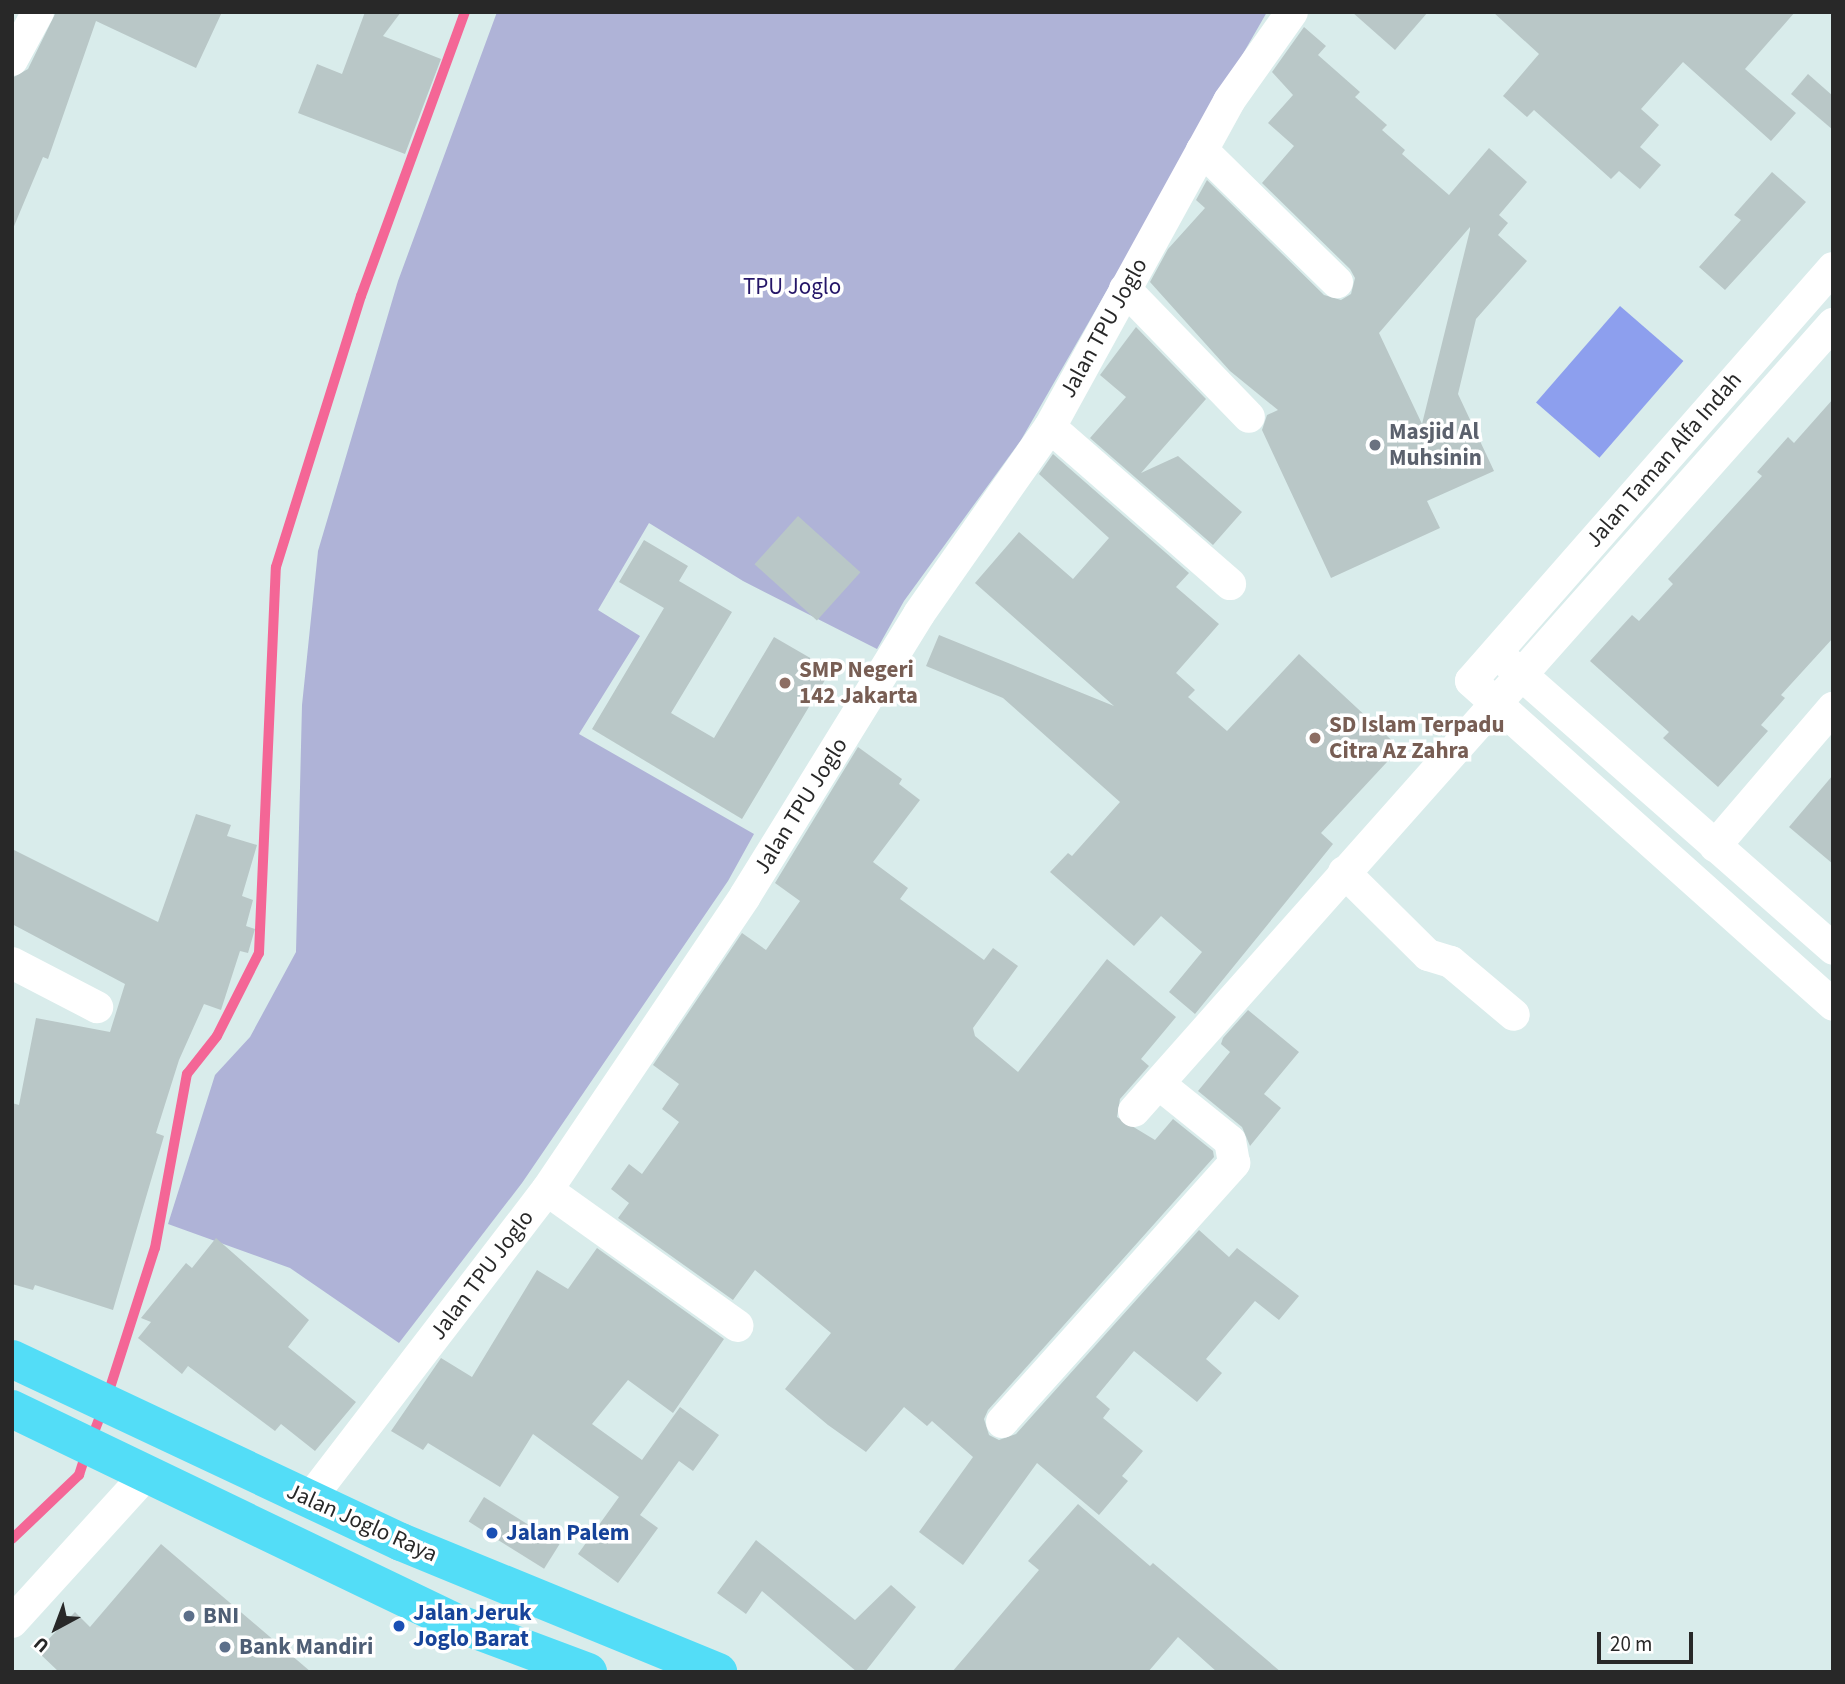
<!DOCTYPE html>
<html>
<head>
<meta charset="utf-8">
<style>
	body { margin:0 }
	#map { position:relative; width:1845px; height:1684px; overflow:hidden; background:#d9eceb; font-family:"Source Sans 3",sans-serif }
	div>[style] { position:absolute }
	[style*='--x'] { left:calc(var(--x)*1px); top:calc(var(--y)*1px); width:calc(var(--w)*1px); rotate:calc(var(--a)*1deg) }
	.cemetery>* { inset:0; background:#afb3d7 }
	.pitch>* { inset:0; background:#8d9fee; transform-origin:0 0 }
	.stream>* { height:10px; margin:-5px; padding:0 5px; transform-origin:5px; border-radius:5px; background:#f46696 }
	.building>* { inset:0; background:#b9c7c7; transform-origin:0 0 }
	.minor>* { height:32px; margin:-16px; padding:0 16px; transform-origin:16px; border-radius:16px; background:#fff }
	.major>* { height:38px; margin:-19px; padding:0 19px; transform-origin:19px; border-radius:19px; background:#53ddf7 }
	.dots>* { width:19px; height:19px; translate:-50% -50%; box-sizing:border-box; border:4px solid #fff; border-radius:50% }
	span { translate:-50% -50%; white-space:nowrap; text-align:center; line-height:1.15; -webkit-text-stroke:7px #fff; paint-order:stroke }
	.park-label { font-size:23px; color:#251668 }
	.street-label { font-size:23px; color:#282828 }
	.worship-label { font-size:23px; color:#5b616d; font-weight:700 }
	.left { translate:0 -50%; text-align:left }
	.education-label { font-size:23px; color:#785e54; font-weight:700 }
	.transit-label { font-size:23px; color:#164399; font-weight:700 }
	.service-label { font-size:23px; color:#4e5e75; font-weight:700 }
	.frame { position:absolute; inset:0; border:14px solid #282828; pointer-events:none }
	.north { position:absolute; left:21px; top:1593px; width:70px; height:70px; -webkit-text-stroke:5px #fff; paint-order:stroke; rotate:221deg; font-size:19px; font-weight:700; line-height:28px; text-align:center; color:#282828 }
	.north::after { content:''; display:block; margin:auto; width:24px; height:32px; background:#282828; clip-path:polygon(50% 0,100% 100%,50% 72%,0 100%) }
	.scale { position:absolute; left:1597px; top:1632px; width:96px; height:32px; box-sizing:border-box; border:4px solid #282828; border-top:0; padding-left:9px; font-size:21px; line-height:24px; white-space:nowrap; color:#282828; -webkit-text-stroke:5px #fff; paint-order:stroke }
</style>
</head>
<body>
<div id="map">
	<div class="cemetery">
		<div style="clip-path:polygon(497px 12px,1267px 12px,1021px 440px,904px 601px,877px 649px,743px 581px,649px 523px,598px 610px,640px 636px,579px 734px,754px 834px,728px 881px,522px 1183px,399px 1343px,290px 1268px,168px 1224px,215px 1075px,250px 1037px,296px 952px,302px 705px,318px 551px,398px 281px)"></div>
	</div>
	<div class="pitch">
		<div style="left:1620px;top:306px;width:84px;height:128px;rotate:41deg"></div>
	</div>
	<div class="stream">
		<div style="--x:108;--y:1394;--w:153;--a:-72.2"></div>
		<div style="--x:155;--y:1248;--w:177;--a:-79.6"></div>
		<div style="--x:187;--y:1074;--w:48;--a:-51.7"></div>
		<div style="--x:217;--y:1036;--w:93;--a:-63.2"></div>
		<div style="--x:259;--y:953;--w:386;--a:-87.5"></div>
		<div style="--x:276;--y:567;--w:284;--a:-72.6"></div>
		<div style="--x:361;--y:296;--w:302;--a:-69.9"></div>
		<div style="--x:91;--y:1440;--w:34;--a:-69"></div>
		<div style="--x:12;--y:1539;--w:93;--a:-43.7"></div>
		<div style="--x:79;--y:1475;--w:22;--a:-72"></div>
	</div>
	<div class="building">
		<div style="clip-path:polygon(56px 12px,222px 12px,196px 68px,96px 21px,48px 159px,43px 157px,12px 231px,12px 78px,28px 69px)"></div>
		<div style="clip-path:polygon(365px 12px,401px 12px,383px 36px,441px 59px,405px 154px,298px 113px,317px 64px,342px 74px)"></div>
		<div style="clip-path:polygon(1352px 12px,1428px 12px,1395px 50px)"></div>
		<div style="clip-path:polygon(1493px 12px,1795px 12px,1745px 69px,1796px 113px,1771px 141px,1683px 62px,1641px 109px,1659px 125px,1640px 147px,1661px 165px,1640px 189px,1619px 171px,1611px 179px,1534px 110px,1527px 117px,1503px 96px,1539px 54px)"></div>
		<div style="clip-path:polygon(evenodd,1304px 27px,1326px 46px,1318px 55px,1360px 92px,1355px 97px,1387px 125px,1382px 130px,1405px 150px,1402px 154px,1449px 195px,1489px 148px,1527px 182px,1499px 215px,1508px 223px,1498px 235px,1527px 261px,1476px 319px,1458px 394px,1494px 471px,1427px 501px,1440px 528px,1331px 578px,1262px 430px,1267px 415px,1278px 410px,1230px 371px,1150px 282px,1168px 249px,1205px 208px,1196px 200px,1207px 180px,1324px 295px,1341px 300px,1351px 294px,1355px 278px,1350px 269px,1262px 183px,1294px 146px,1268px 123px,1293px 95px,1272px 72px,1304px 27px,1470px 227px,1470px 230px,1422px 424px,1379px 333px,1470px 227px)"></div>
		<div style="clip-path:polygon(1808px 74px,1833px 96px,1833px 130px,1791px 94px)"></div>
		<div style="clip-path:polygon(1772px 172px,1806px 202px,1725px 290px,1699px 267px,1741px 220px,1734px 215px)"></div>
		<div style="clip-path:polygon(1136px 327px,1206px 399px,1141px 473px,1178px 456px,1242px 512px,1213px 545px,1090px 438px,1126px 397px,1100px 375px)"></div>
		<div style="clip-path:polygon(1833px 399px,1833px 638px,1781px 695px,1785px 698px,1761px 725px,1768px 731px,1718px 787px,1663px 738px,1669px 732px,1590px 661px,1632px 615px,1639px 621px,1673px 584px,1668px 579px,1762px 476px,1757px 472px,1788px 437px,1794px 443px)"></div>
		<div style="clip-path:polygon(1053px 454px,1189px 573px,1176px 587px,1219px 624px,1176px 673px,1195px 690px,1188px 697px,1227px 731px,1299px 654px,1400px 748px,1321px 833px,1333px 844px,1195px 1014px,1169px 992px,1202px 952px,1161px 916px,1134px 946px,1050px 872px,1068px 853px,1072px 856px,1120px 802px,1003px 698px,926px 666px,939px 635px,1114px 706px,975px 583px,1019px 532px,1073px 579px,1109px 538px,1039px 474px)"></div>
		<div style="left:798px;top:516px;width:84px;height:65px;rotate:42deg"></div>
		<div style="clip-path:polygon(644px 540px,688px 566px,679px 581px,732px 612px,671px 713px,714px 738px,774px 637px,831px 670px,742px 819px,592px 729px,664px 608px,619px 582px)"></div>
		<div style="clip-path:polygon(858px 747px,902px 779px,899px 784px,920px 800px,873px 862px,908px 888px,900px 899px,984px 960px,993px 948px,1018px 966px,973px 1028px,975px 1036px,1018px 1072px,1107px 959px,1176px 1017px,1141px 1059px,1149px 1066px,1120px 1099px,1117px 1117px,1155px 1140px,1173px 1119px,1213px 1151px,1214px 1157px,988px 1410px,984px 1419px,989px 1435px,999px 1440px,1016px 1434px,1199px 1230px,1229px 1257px,1237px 1248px,1299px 1296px,1279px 1320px,1255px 1301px,1206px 1359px,1222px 1373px,1197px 1402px,1134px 1351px,1096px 1397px,1110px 1409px,1103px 1418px,1143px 1451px,1122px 1476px,1128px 1481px,1099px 1515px,1037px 1463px,963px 1565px,919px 1532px,973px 1457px,932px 1421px,927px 1426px,904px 1407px,866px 1452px,828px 1425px,785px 1389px,831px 1333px,755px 1270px,733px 1300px,618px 1218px,629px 1203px,611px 1189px,629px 1164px,642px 1174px,679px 1122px,662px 1109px,679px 1084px,653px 1065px,742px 933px,766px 950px,800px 901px,775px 883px)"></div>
		<div style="clip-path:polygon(1833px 775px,1833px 864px,1789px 827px)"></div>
		<div style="clip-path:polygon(196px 814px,231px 825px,227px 836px,257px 845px,242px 896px,253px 900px,246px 926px,255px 929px,248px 953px,240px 951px,221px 1010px,204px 1004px,179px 1060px,156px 1133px,164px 1136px,113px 1310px,35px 1285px,33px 1290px,12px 1284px,12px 1103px,19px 1105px,36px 1018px,110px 1032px,125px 984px,12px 924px,12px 849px,158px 922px)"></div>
		<div style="clip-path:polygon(1248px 1010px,1299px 1052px,1264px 1094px,1281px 1108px,1250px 1146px,1242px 1127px,1198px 1091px,1230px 1052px,1221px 1044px,1223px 1038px)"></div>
		<div style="clip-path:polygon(216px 1238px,309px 1320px,288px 1347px,356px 1402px,315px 1451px,281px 1424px,275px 1431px,188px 1366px,182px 1374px,138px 1338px,151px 1322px,141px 1318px,186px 1263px,192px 1268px)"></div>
		<div style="clip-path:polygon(597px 1248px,724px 1339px,673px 1413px,628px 1380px,592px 1424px,642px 1460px,680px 1407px,719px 1435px,693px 1471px,679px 1461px,640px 1515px,658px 1528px,618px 1583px,578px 1554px,619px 1497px,533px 1434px,500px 1487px,428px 1443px,423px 1450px,391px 1431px,441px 1358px,472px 1377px,537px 1270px,568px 1289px)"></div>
		<div style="left:484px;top:1497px;width:89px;height:29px;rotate:32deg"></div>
		<div style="clip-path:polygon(1078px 1504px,1150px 1566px,1153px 1563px,1281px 1672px,1217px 1672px,1178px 1637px,1148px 1672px,952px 1672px,1039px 1570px,1028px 1561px)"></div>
		<div style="clip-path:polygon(756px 1540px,855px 1620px,891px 1585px,916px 1607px,865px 1672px,857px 1672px,762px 1591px,746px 1614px,717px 1593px)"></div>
		<div style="clip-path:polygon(161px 1544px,311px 1672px,59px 1672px,37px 1651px,75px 1612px,90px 1627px)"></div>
	</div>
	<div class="minor">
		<div style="--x:12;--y:60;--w:55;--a:-61.6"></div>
		<div style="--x:1202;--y:150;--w:189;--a:44.4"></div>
		<div style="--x:1833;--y:268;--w:549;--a:131.23"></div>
		<div style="--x:1471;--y:681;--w:486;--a:41.8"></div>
		<div style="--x:1125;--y:289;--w:178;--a:45.9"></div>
		<div style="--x:1050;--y:427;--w:239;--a:41.1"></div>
		<div style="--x:1508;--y:663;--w:433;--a:41.3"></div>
		<div style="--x:1715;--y:846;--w:182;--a:-49.5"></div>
		<div style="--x:1344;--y:872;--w:118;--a:44.7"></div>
		<div style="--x:1428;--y:955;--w:24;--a:17"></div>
		<div style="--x:1451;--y:962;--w:82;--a:40.1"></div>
		<div style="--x:12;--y:963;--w:96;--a:27.4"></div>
		<div style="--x:1134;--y:1111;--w:1053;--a:-48.39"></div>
		<div style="--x:547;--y:1190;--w:234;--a:35.5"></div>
		<div style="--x:1002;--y:1422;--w:348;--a:-48.1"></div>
		<div style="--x:1234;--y:1163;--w:22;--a:-100"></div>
		<div style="--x:1230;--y:1141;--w:91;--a:-141.2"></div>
		<div style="--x:309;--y:1500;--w:391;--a:-52.5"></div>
		<div style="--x:547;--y:1190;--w:354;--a:-56"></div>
		<div style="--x:745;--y:896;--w:331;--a:-58.3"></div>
		<div style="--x:919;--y:614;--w:228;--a:-55"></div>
		<div style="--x:1050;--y:427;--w:372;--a:-61.2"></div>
		<div style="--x:1229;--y:101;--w:109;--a:-54.7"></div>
		<div style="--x:12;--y:1622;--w:197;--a:-47.7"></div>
	</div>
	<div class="major">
		<div style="--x:12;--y:1359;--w:430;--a:25.2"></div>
		<div style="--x:401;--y:1542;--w:343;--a:22.3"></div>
		<div style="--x:12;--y:1409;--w:494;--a:25.7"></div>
		<div style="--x:457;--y:1623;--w:140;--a:20.5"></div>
	</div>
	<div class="dots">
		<div style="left:1375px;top:445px;background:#6b7280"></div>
		<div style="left:785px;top:683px;background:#8d6e63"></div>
		<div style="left:1315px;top:738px;background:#8d6e63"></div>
		<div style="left:492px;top:1533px;background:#1a4fb4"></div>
		<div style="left:189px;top:1616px;background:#5c6f8a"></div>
		<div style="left:399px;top:1626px;background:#1a4fb4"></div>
		<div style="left:225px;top:1647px;background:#5c6f8a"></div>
	</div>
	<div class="park-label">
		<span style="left:792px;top:287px">TPU Joglo</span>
	</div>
	<div class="street-label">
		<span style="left:1104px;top:328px;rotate:-61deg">Jalan TPU Joglo</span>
		<span style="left:1664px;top:460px;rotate:-49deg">Jalan Taman Alfa Indah</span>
		<span style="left:801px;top:806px;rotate:-58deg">Jalan TPU Joglo</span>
		<span style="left:482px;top:1275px;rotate:-53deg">Jalan TPU Joglo</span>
		<span style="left:362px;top:1523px;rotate:24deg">Jalan Joglo Raya</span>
	</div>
	<div class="worship-label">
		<span class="left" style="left:1389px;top:445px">Masjid Al<br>Muhsinin</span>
	</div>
	<div class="education-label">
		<span class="left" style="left:799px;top:683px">SMP Negeri<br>142 Jakarta</span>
		<span class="left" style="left:1329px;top:738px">SD Islam Terpadu<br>Citra Az Zahra</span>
	</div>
	<div class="transit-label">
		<span class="left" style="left:506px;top:1533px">Jalan Palem</span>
		<span class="left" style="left:413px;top:1626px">Jalan Jeruk<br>Joglo Barat</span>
	</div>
	<div class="service-label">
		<span class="left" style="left:203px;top:1616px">BNI</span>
		<span class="left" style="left:239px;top:1647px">Bank Mandiri</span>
	</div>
	<div class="frame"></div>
	<div class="north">U</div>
	<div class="scale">20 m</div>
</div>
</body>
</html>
